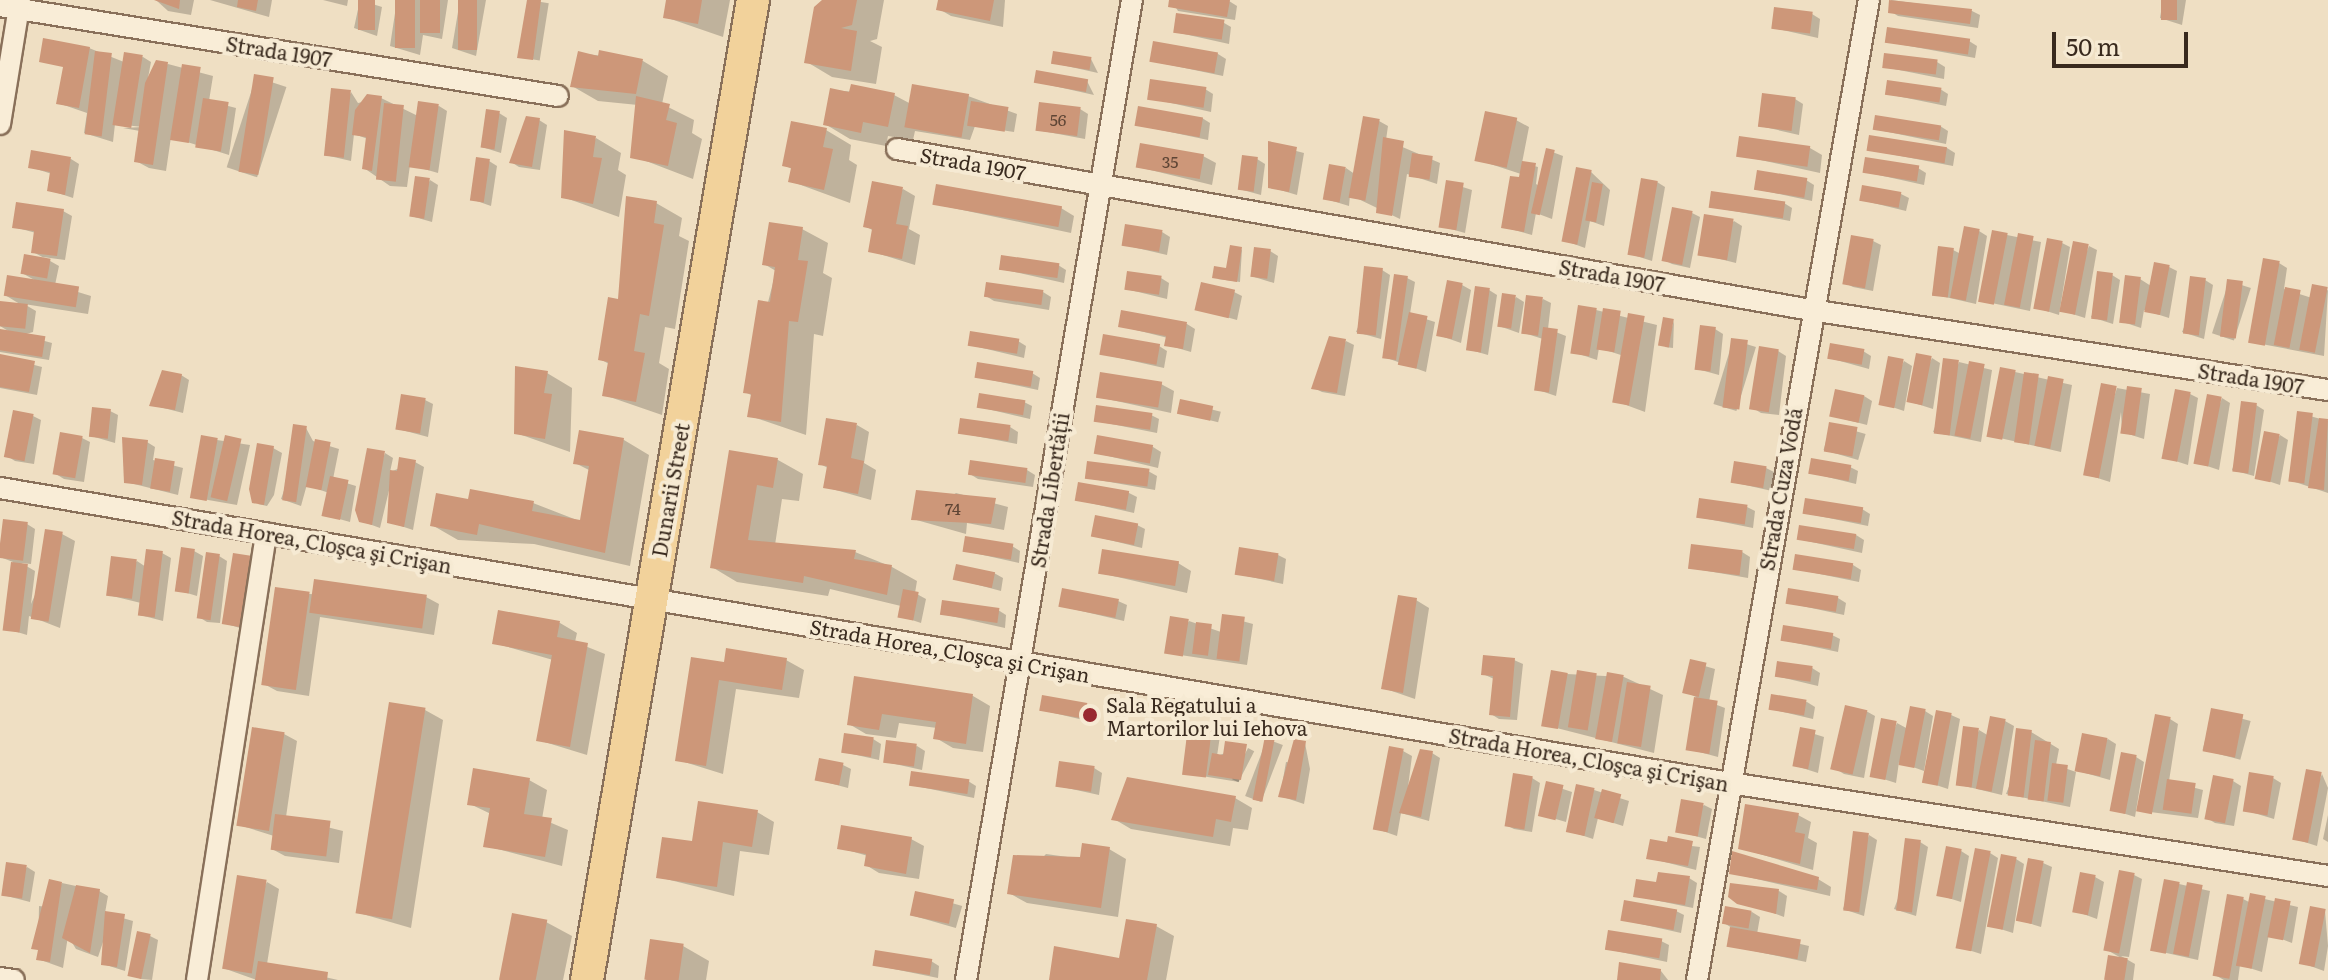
<!DOCTYPE html>
<html>
<head>
<meta charset="utf-8">
<style>
	body { margin:0 }
	#map { position:relative; width:2328px; height:980px; overflow:hidden; background:#efdfc3; font-family:Literata,serif }
	div>[style] { position:absolute }
	[style*='--x'] { left:calc(var(--x)*1px); top:calc(var(--y)*1px); width:calc(var(--w)*1px); rotate:calc(var(--a)*1deg) }
	.shadow>* { inset:0; background:#0003; transform-origin:0 0 }
	.building>* { inset:0; background:#cd9779; transform-origin:0 0 }
	.roads { filter:drop-shadow(2px 0 #89705a) drop-shadow(-2px 0 #89705a) drop-shadow(0 2px #89705a) drop-shadow(0 -2px #89705a) }
	.minor>* { height:20px; margin:-10px; padding:0 10px; transform-origin:10px; border-radius:10px; background:#f9edd7 }
	.primary>* { height:32px; margin:-16px; padding:0 16px; transform-origin:16px; border-radius:16px; background:#f2d29b }
	.dots>* { width:22px; height:22px; translate:-50% -50%; box-sizing:border-box; border:4px solid #f6ead3; border-radius:50% }
	span { translate:-50% -50%; white-space:nowrap; text-align:center; line-height:1.15; -webkit-text-stroke:8px #f6ead3; paint-order:stroke }
	.number-label { font-size:16px; color:#5e4535 }
	.number-label span { -webkit-text-stroke-width:0 }
	.street-label { font-size:20px; color:#392a1e }
	.poi-label { font-size:20px; color:#392a1e }
	.left { translate:0 -50%; text-align:left }
	.scale { position:absolute; left:2052px; top:32px; width:136px; height:36px; box-sizing:border-box; border:4px solid #392a1e; border-top:0; padding-left:10px; font-size:24px; line-height:28px; white-space:nowrap; color:#392a1e; -webkit-text-stroke:6px #f6ead3; paint-order:stroke }
</style>
</head>
<body>
<div id="map">
	<div class="shadow">
		<div style="clip-path:polygon(156px 0,194px 0,191px 15px,168px 11px)"></div>
		<div style="clip-path:polygon(210px 0,272px 0,269px 17px)"></div>
		<div style="clip-path:polygon(323px 0,348px 0,347px 6px)"></div>
		<div style="clip-path:polygon(360px 0,382px 7px,377px 36px,354px 28px)"></div>
		<div style="clip-path:polygon(397px 0,448px 0,442px 39px,423px 35px,420px 55px,390px 46px)"></div>
		<div style="clip-path:polygon(460px 0,486px 0,476px 56px,452px 48px)"></div>
		<div style="left:529px;top:0;width:20px;height:58px;rotate:9deg"></div>
		<div style="clip-path:polygon(668px 0,730px 0,723px 37px,665px 17px)"></div>
		<div style="clip-path:polygon(822px 0,884px 0,877px 39px,870px 41px,882px 47px,876px 84px,832px 77px,807px 62px)"></div>
		<div style="clip-path:polygon(940px 0,1005px 0,1003px 27px,951px 16px,939px 9px)"></div>
		<div style="clip-path:polygon(1171px 0,1229px 1px,1237px 6px,1235px 20px,1178px 11px)"></div>
		<div style="clip-path:polygon(1891px 0,1972px 11px,1980px 15px,1978px 28px,1898px 16px,1890px 11px)"></div>
		<div style="clip-path:polygon(2163px 0,2186px 0,2182px 25px,2160px 18px)"></div>
		<div style="clip-path:polygon(1812px 14px,1820px 19px,1818px 38px,1773px 28px)"></div>
		<div style="clip-path:polygon(1219px 20px,1231px 27px,1229px 44px,1175px 32px)"></div>
		<div style="clip-path:polygon(1969px 41px,1977px 46px,1975px 58px,1887px 42px)"></div>
		<div style="clip-path:polygon(89px 48px,124px 62px,143px 57px,151px 62px,148px 78px,168px 64px,213px 76px,209px 101px,236px 108px,229px 155px,171px 137px,166px 171px,149px 168px,136px 161px,140px 131px,123px 128px,143px 127px,115px 124px,113px 142px,84px 133px,87px 113px,58px 103px)"></div>
		<div style="clip-path:polygon(579px 53px,643px 61px,668px 76px,662px 104px,694px 120px,692px 133px,702px 139px,693px 179px,633px 156px,638px 105px,598px 101px,572px 86px)"></div>
		<div style="clip-path:polygon(1218px 54px,1226px 59px,1223px 76px,1151px 61px)"></div>
		<div style="clip-path:polygon(1091px 59px,1098px 73px,1053px 63px)"></div>
		<div style="clip-path:polygon(1937px 62px,1945px 67px,1944px 79px,1884px 67px)"></div>
		<div style="left:256px;top:77px;width:32px;height:95px;rotate:18deg"></div>
		<div style="clip-path:polygon(1087px 81px,1094px 95px,1036px 82px)"></div>
		<div style="clip-path:polygon(1205px 89px,1213px 94px,1211px 112px,1149px 98px)"></div>
		<div style="clip-path:polygon(1940px 89px,1948px 94px,1946px 106px,1887px 94px)"></div>
		<div style="clip-path:polygon(831px 90px,894px 95px,911px 104px,968px 96px,1017px 114px,1014px 132px,975px 126px,970px 140px,915px 131px,913px 140px,888px 136px,886px 146px,850px 139px,825px 124px)"></div>
		<div style="clip-path:polygon(351px 92px,358px 103px,381px 98px,418px 116px,439px 106px,447px 111px,438px 173px,410px 165px,407px 187px,390px 186px,364px 168px,368px 139px,354px 134px,351px 161px,325px 155px)"></div>
		<div style="clip-path:polygon(1795px 99px,1803px 104px,1799px 135px,1760px 126px)"></div>
		<div style="clip-path:polygon(1080px 109px,1088px 114px,1085px 139px,1037px 130px)"></div>
		<div style="clip-path:polygon(499px 113px,507px 118px,501px 153px,482px 147px)"></div>
		<div style="clip-path:polygon(1202px 118px,1210px 123px,1208px 140px,1137px 125px)"></div>
		<div style="clip-path:polygon(539px 120px,547px 125px,540px 170px,519px 167px,511px 162px)"></div>
		<div style="clip-path:polygon(1516px 120px,1529px 127px,1522px 163px,1538px 167px,1536px 184px,1541px 187px,1547px 150px,1563px 156px,1552px 219px,1536px 213px,1532px 235px,1503px 227px,1521px 174px,1478px 160px)"></div>
		<div style="clip-path:polygon(1379px 121px,1388px 126px,1386px 140px,1440px 163px,1437px 184px,1407px 174px,1400px 219px,1350px 195px,1349px 206px,1326px 199px,1346px 168px,1356px 175px)"></div>
		<div style="clip-path:polygon(1940px 126px,1948px 131px,1946px 144px,1874px 129px)"></div>
		<div style="clip-path:polygon(826px 130px,851px 145px,849px 160px,857px 165px,850px 203px,790px 181px,792px 169px,784px 165px)"></div>
		<div style="clip-path:polygon(596px 138px,621px 153px,618px 170px,626px 175px,619px 217px,563px 197px)"></div>
		<div style="clip-path:polygon(1269px 144px,1304px 153px,1297px 195px,1270px 187px)"></div>
		<div style="clip-path:polygon(1810px 148px,1822px 155px,1820px 173px,1738px 155px)"></div>
		<div style="clip-path:polygon(1947px 148px,1955px 153px,1953px 166px,1869px 150px)"></div>
		<div style="clip-path:polygon(1203px 156px,1216px 163px,1212px 185px,1138px 167px)"></div>
		<div style="clip-path:polygon(71px 159px,79px 164px,73px 198px,49px 190px,52px 174px,30px 167px)"></div>
		<div style="clip-path:polygon(1257px 159px,1265px 164px,1261px 195px,1239px 189px)"></div>
		<div style="clip-path:polygon(489px 161px,497px 166px,491px 206px,471px 199px)"></div>
		<div style="clip-path:polygon(1918px 168px,1926px 173px,1924px 185px,1865px 172px)"></div>
		<div style="clip-path:polygon(1591px 172px,1610px 190px,1604px 226px,1590px 221px,1585px 248px,1563px 240px)"></div>
		<div style="clip-path:polygon(430px 180px,438px 185px,432px 222px,411px 216px)"></div>
		<div style="clip-path:polygon(1806px 180px,1814px 185px,1812px 201px,1756px 189px)"></div>
		<div style="clip-path:polygon(1447px 182px,1472px 190px,1465px 233px,1440px 226px)"></div>
		<div style="clip-path:polygon(1657px 182px,1665px 187px,1652px 261px,1630px 254px)"></div>
		<div style="clip-path:polygon(903px 189px,915px 196px,909px 229px,920px 235px,915px 265px,870px 251px,874px 231px,865px 226px)"></div>
		<div style="clip-path:polygon(1901px 194px,1909px 198px,1906px 211px,1861px 200px)"></div>
		<div style="clip-path:polygon(656px 203px,682px 218px,679px 236px,689px 241px,675px 329px,665px 327px,659px 363px,669px 369px,662px 415px,604px 395px,609px 364px,600px 359px)"></div>
		<div style="clip-path:polygon(1784px 203px,1792px 208px,1790px 221px,1711px 207px)"></div>
		<div style="clip-path:polygon(934px 204px,1061px 208px,1074px 216px,1071px 233px)"></div>
		<div style="clip-path:polygon(63px 211px,72px 216px,65px 260px,43px 257px,59px 266px,55px 285px,91px 296px,88px 314px,24px 304px,36px 311px,33px 332px,23px 335px,52px 343px,49px 360px,0 352px,0 331px,10px 332px,0 326px,0 303px,23px 306px,5px 295px,38px 282px,22px 273px,48px 260px,33px 252px,36px 233px,14px 227px)"></div>
		<div style="clip-path:polygon(1692px 213px,1700px 217px,1690px 268px,1672px 264px,1664px 260px)"></div>
		<div style="clip-path:polygon(1734px 221px,1742px 226px,1736px 263px,1700px 254px)"></div>
		<div style="clip-path:polygon(802px 229px,828px 243px,823px 273px,832px 278px,823px 336px,814px 334px,806px 435px,750px 416px,753px 396px,745px 392px,776px 271px,764px 264px)"></div>
		<div style="clip-path:polygon(1979px 231px,1987px 236px,1976px 304px,1932px 294px,1953px 250px,1961px 254px)"></div>
		<div style="clip-path:polygon(1162px 232px,1170px 237px,1167px 255px,1124px 245px)"></div>
		<div style="clip-path:polygon(2007px 235px,2041px 242px,2030px 311px,1982px 301px)"></div>
		<div style="clip-path:polygon(1873px 241px,1881px 245px,1873px 291px,1853px 287px,1845px 283px)"></div>
		<div style="clip-path:polygon(2062px 243px,2070px 247px,2059px 315px,2037px 308px)"></div>
		<div style="clip-path:polygon(2089px 246px,2097px 250px,2085px 318px,2063px 311px)"></div>
		<div style="clip-path:polygon(1242px 249px,1240px 282px,1218px 279px,1228px 270px)"></div>
		<div style="clip-path:polygon(1270px 251px,1278px 256px,1274px 283px,1251px 276px)"></div>
		<div style="clip-path:polygon(2279px 263px,2287px 268px,2284px 289px,2312px 298px,2328px 290px,2324px 356px,2251px 342px)"></div>
		<div style="clip-path:polygon(1058px 265px,1066px 270px,1064px 283px,1001px 269px)"></div>
		<div style="clip-path:polygon(2169px 267px,2177px 271px,2169px 318px,2144px 310px,2141px 328px,2120px 321px,2140px 279px,2151px 286px)"></div>
		<div style="clip-path:polygon(1382px 270px,1390px 275px,1381px 339px,1356px 332px)"></div>
		<div style="clip-path:polygon(2112px 275px,2120px 280px,2113px 324px,2091px 317px)"></div>
		<div style="clip-path:polygon(1161px 278px,1169px 283px,1167px 299px,1126px 289px)"></div>
		<div style="clip-path:polygon(1407px 278px,1415px 282px,1410px 314px,1435px 322px,1426px 372px,1384px 357px)"></div>
		<div style="clip-path:polygon(2205px 280px,2213px 285px,2204px 339px,2182px 332px)"></div>
		<div style="left:2229px;top:281px;width:23px;height:55px;rotate:18deg"></div>
		<div style="clip-path:polygon(988px 284px,1043px 292px,1051px 297px,1049px 310px,994px 301px,986px 296px)"></div>
		<div style="clip-path:polygon(1462px 285px,1471px 290px,1461px 343px,1438px 335px)"></div>
		<div style="clip-path:polygon(1489px 290px,1497px 295px,1488px 355px,1467px 349px)"></div>
		<div style="clip-path:polygon(1234px 292px,1242px 296px,1237px 320px,1197px 309px)"></div>
		<div style="clip-path:polygon(1516px 297px,1524px 302px,1519px 333px,1499px 326px)"></div>
		<div style="clip-path:polygon(1543px 299px,1551px 303px,1548px 329px,1566px 336px,1556px 396px,1535px 389px,1543px 339px,1524px 333px)"></div>
		<div style="clip-path:polygon(1596px 310px,1657px 325px,1645px 412px,1618px 402px,1624px 356px,1599px 348px,1597px 360px,1573px 352px)"></div>
		<div style="clip-path:polygon(1674px 321px,1673px 348px,1665px 347px)"></div>
		<div style="clip-path:polygon(1187px 324px,1195px 329px,1191px 352px,1167px 345px,1168px 338px,1120px 326px)"></div>
		<div style="clip-path:polygon(1715px 329px,1723px 334px,1719px 375px,1697px 369px)"></div>
		<div style="left:1733px;top:340px;width:24px;height:67px;rotate:17deg"></div>
		<div style="clip-path:polygon(1018px 341px,1026px 346px,1024px 358px,970px 345px)"></div>
		<div style="clip-path:polygon(1346px 341px,1354px 345px,1345px 396px,1322px 392px,1314px 388px)"></div>
		<div style="clip-path:polygon(1159px 346px,1167px 351px,1164px 368px,1102px 354px)"></div>
		<div style="clip-path:polygon(1778px 351px,1786px 356px,1779px 415px,1761px 413px,1753px 408px)"></div>
		<div style="clip-path:polygon(1863px 351px,1871px 356px,1869px 369px,1829px 358px)"></div>
		<div style="clip-path:polygon(0 356px,42px 367px,37px 395px,0 388px)"></div>
		<div style="clip-path:polygon(1932px 358px,1940px 363px,1933px 409px,1911px 402px)"></div>
		<div style="clip-path:polygon(1904px 361px,1912px 366px,1904px 411px,1883px 404px)"></div>
		<div style="clip-path:polygon(1959px 362px,1992px 370px,1981px 442px,1933px 432px)"></div>
		<div style="clip-path:polygon(2015px 372px,2072px 385px,2061px 452px,1991px 436px)"></div>
		<div style="clip-path:polygon(547px 373px,572px 388px,570px 452px,516px 433px)"></div>
		<div style="clip-path:polygon(1032px 373px,1040px 378px,1038px 390px,977px 377px)"></div>
		<div style="clip-path:polygon(181px 375px,189px 380px,183px 413px,152px 405px)"></div>
		<div style="clip-path:polygon(1161px 384px,1174px 391px,1171px 413px,1098px 397px)"></div>
		<div style="clip-path:polygon(2117px 388px,2150px 394px,2144px 439px,2122px 432px,2121px 412px,2110px 482px,2088px 475px)"></div>
		<div style="clip-path:polygon(2190px 394px,2198px 398px,2188px 465px,2166px 458px)"></div>
		<div style="clip-path:polygon(1864px 396px,1872px 401px,1867px 425px,1832px 416px)"></div>
		<div style="clip-path:polygon(2222px 398px,2230px 403px,2219px 470px,2198px 463px)"></div>
		<div style="clip-path:polygon(425px 400px,433px 404px,428px 437px,398px 429px)"></div>
		<div style="clip-path:polygon(1024px 402px,1032px 406px,1030px 419px,979px 407px)"></div>
		<div style="left:1182px;top:402px;width:40px;height:11px;rotate:14deg"></div>
		<div style="clip-path:polygon(2256px 405px,2264px 410px,2254px 476px,2232px 470px)"></div>
		<div style="clip-path:polygon(110px 411px,118px 415px,115px 443px,91px 436px)"></div>
		<div style="clip-path:polygon(2299px 413px,2328px 421px,2328px 493px,2289px 480px)"></div>
		<div style="clip-path:polygon(1151px 415px,1159px 419px,1157px 433px,1096px 421px)"></div>
		<div style="clip-path:polygon(33px 416px,41px 420px,34px 464px,15px 461px,7px 456px)"></div>
		<div style="left:1831px;top:424px;width:36px;height:27px;rotate:16deg"></div>
		<div style="clip-path:polygon(857px 425px,869px 432px,864px 463px,876px 470px,871px 500px,825px 487px,828px 468px,820px 464px)"></div>
		<div style="clip-path:polygon(1010px 427px,1018px 432px,1017px 444px,960px 433px)"></div>
		<div style="clip-path:polygon(306px 428px,313px 441px,339px 449px,333px 479px,356px 486px,350px 522px,325px 515px,329px 493px,309px 486px,314px 459px,301px 506px,281px 499px)"></div>
		<div style="clip-path:polygon(580px 433px,624px 440px,649px 455px,630px 566px,534px 544px,458px 540px,432px 525px,470px 501px,533px 503px,582px 522px,591px 471px,575px 463px)"></div>
		<div style="clip-path:polygon(2280px 435px,2288px 440px,2280px 485px,2259px 478px)"></div>
		<div style="clip-path:polygon(82px 438px,90px 442px,84px 482px,64px 479px,56px 474px)"></div>
		<div style="clip-path:polygon(217px 440px,250px 445px,237px 505px,191px 497px)"></div>
		<div style="clip-path:polygon(147px 442px,155px 447px,153px 460px,183px 468px,178px 495px,126px 482px)"></div>
		<div style="clip-path:polygon(1153px 447px,1161px 452px,1158px 468px,1096px 453px)"></div>
		<div style="clip-path:polygon(273px 448px,282px 453px,274px 495px,267px 506px,258px 504px)"></div>
		<div style="clip-path:polygon(731px 452px,778px 460px,803px 474px,799px 501px,782px 499px,775px 545px,855px 552px,892px 567px,917px 581px,915px 593px,926px 599px,921px 623px,900px 616px,901px 606px,830px 589px,828px 596px,737px 582px,712px 567px)"></div>
		<div style="clip-path:polygon(385px 453px,393px 458px,390px 472px,415px 462px,424px 467px,413px 530px,389px 522px,392px 478px,380px 528px,361px 521px)"></div>
		<div style="clip-path:polygon(972px 462px,1027px 470px,1035px 475px,1033px 487px,978px 479px,970px 474px)"></div>
		<div style="clip-path:polygon(1850px 467px,1858px 471px,1856px 484px,1811px 473px)"></div>
		<div style="clip-path:polygon(1766px 468px,1774px 472px,1772px 491px,1732px 482px)"></div>
		<div style="clip-path:polygon(1148px 471px,1157px 476px,1155px 490px,1087px 478px)"></div>
		<div style="clip-path:polygon(956px 493px,1008px 507px,1004px 530px,967px 523px,966px 534px,913px 519px)"></div>
		<div style="clip-path:polygon(1129px 493px,1137px 497px,1134px 513px,1077px 500px)"></div>
		<div style="clip-path:polygon(1747px 507px,1755px 511px,1753px 528px,1698px 517px)"></div>
		<div style="clip-path:polygon(1862px 509px,1870px 514px,1868px 526px,1804px 513px)"></div>
		<div style="clip-path:polygon(27px 524px,35px 529px,31px 564px,21px 563px,35px 571px,31px 604px,62px 534px,75px 541px,60px 628px,29px 616px,27px 635px,4px 628px,13px 562px,0 557px)"></div>
		<div style="clip-path:polygon(1137px 525px,1145px 529px,1142px 548px,1093px 536px)"></div>
		<div style="clip-path:polygon(1856px 535px,1864px 540px,1862px 553px,1798px 539px)"></div>
		<div style="clip-path:polygon(1012px 546px,1020px 551px,1019px 563px,965px 551px)"></div>
		<div style="clip-path:polygon(194px 551px,203px 556px,197px 596px,177px 590px)"></div>
		<div style="clip-path:polygon(1742px 552px,1750px 557px,1748px 578px,1690px 568px)"></div>
		<div style="clip-path:polygon(162px 553px,171px 558px,163px 621px,140px 615px,141px 603px,108px 595px,137px 561px,146px 567px)"></div>
		<div style="clip-path:polygon(1278px 555px,1286px 559px,1283px 584px,1237px 574px)"></div>
		<div style="clip-path:polygon(219px 556px,227px 561px,220px 623px,207px 622px,199px 617px)"></div>
		<div style="clip-path:polygon(250px 558px,258px 563px,247px 630px,223px 623px)"></div>
		<div style="clip-path:polygon(1178px 563px,1191px 571px,1187px 593px,1100px 573px)"></div>
		<div style="clip-path:polygon(1853px 565px,1861px 570px,1859px 582px,1795px 569px)"></div>
		<div style="clip-path:polygon(994px 573px,1003px 578px,1001px 591px,956px 579px)"></div>
		<div style="clip-path:polygon(309px 594px,426px 597px,439px 604px,434px 635px,320px 617px,309px 696px,277px 691px,264px 684px)"></div>
		<div style="clip-path:polygon(1838px 598px,1846px 603px,1844px 615px,1788px 603px)"></div>
		<div style="clip-path:polygon(1416px 600px,1429px 608px,1415px 699px,1383px 688px)"></div>
		<div style="clip-path:polygon(1118px 601px,1127px 605px,1124px 621px,1060px 606px)"></div>
		<div style="clip-path:polygon(998px 610px,1006px 615px,1005px 628px,942px 614px)"></div>
		<div style="clip-path:polygon(500px 612px,560px 623px,577px 633px,575px 642px,605px 654px,587px 755px,538px 740px,553px 660px,494px 643px)"></div>
		<div style="clip-path:polygon(1224px 616px,1253px 624px,1247px 665px,1167px 653px,1189px 621px,1221px 632px)"></div>
		<div style="clip-path:polygon(1832px 635px,1840px 639px,1838px 652px,1782px 640px)"></div>
		<div style="clip-path:polygon(786px 660px,804px 670px,799px 698px,736px 689px,723px 774px,678px 760px,725px 664px)"></div>
		<div style="clip-path:polygon(1514px 660px,1523px 664px,1517px 720px,1499px 719px,1491px 714px,1494px 679px,1483px 674px)"></div>
		<div style="clip-path:polygon(1691px 662px,1715px 669px,1709px 702px,1725px 708px,1718px 757px,1688px 749px,1696px 697px,1686px 692px)"></div>
		<div style="clip-path:polygon(1812px 668px,1820px 673px,1818px 686px,1776px 676px)"></div>
		<div style="clip-path:polygon(1567px 674px,1624px 677px,1663px 695px,1654px 753px,1545px 725px)"></div>
		<div style="clip-path:polygon(856px 679px,973px 696px,990px 706px,983px 752px,953px 748px,936px 738px,937px 728px,899px 723px,896px 738px,866px 734px,849px 724px)"></div>
		<div style="clip-path:polygon(1807px 702px,1815px 707px,1813px 719px,1771px 709px)"></div>
		<div style="clip-path:polygon(1086px 705px,1094px 709px,1092px 722px,1041px 710px)"></div>
		<div style="clip-path:polygon(425px 710px,443px 720px,411px 928px,359px 913px)"></div>
		<div style="clip-path:polygon(1866px 711px,1875px 716px,1864px 778px,1844px 774px,1836px 769px)"></div>
		<div style="clip-path:polygon(1925px 711px,1933px 716px,1924px 771px,1899px 762px,1896px 783px,1874px 776px,1897px 723px,1908px 729px)"></div>
		<div style="left:2213px;top:711px;width:39px;height:40px;rotate:15deg"></div>
		<div style="clip-path:polygon(1951px 715px,1960px 719px,1948px 789px,1927px 782px)"></div>
		<div style="clip-path:polygon(2170px 719px,2178px 724px,2169px 781px,2203px 790px,2198px 818px,2142px 811px)"></div>
		<div style="clip-path:polygon(2005px 721px,2014px 726px,2002px 795px,1956px 784px,1979px 730px,1989px 736px)"></div>
		<div style="clip-path:polygon(1802px 730px,1824px 737px,1818px 773px,1796px 766px)"></div>
		<div style="clip-path:polygon(1211px 731px,1220px 736px,1217px 756px,1244px 746px,1239px 782px,1183px 773px)"></div>
		<div style="clip-path:polygon(2031px 732px,2059px 749px,2056px 765px,2076px 772px,2070px 807px,2006px 794px)"></div>
		<div style="clip-path:polygon(284px 734px,297px 741px,286px 817px,343px 831px,339px 863px,285px 856px,272px 849px,274px 836px,239px 825px)"></div>
		<div style="clip-path:polygon(873px 739px,881px 744px,879px 760px,843px 752px)"></div>
		<div style="left:1267px;top:739px;width:17px;height:61px;rotate:21deg"></div>
		<div style="clip-path:polygon(2108px 739px,2116px 744px,2110px 780px,2078px 771px)"></div>
		<div style="clip-path:polygon(1305px 743px,1310px 769px,1304px 804px,1280px 796px,1286px 762px,1300px 764px)"></div>
		<div style="clip-path:polygon(917px 746px,925px 751px,922px 770px,886px 762px)"></div>
		<div style="left:1248px;top:748px;width:7px;height:35px;rotate:27deg"></div>
		<div style="clip-path:polygon(1403px 751px,1412px 756px,1407px 795px,1432px 753px,1440px 758px,1429px 821px,1401px 813px,1397px 836px,1377px 829px)"></div>
		<div style="clip-path:polygon(2136px 757px,2144px 762px,2135px 817px,2113px 810px)"></div>
		<div style="clip-path:polygon(843px 765px,851px 769px,848px 788px,818px 780px)"></div>
		<div style="clip-path:polygon(1094px 768px,1102px 773px,1099px 795px,1058px 786px)"></div>
		<div style="clip-path:polygon(2322px 774px,2328px 788px,2317px 846px,2295px 839px)"></div>
		<div style="clip-path:polygon(1532px 778px,1540px 783px,1532px 832px,1514px 829px,1506px 825px)"></div>
		<div style="clip-path:polygon(2273px 778px,2281px 783px,2274px 819px,2244px 810px)"></div>
		<div style="clip-path:polygon(529px 780px,547px 790px,542px 819px,568px 830px,562px 866px,486px 846px,491px 814px,470px 804px)"></div>
		<div style="clip-path:polygon(968px 781px,976px 786px,974px 798px,911px 785px)"></div>
		<div style="clip-path:polygon(2233px 781px,2241px 786px,2234px 826px,2215px 823px,2207px 818px)"></div>
		<div style="clip-path:polygon(1548px 784px,1572px 792px,1566px 822px,1542px 815px)"></div>
		<div style="clip-path:polygon(1594px 790px,1629px 801px,1623px 826px,1598px 818px,1593px 839px,1569px 831px)"></div>
		<div style="clip-path:polygon(1235px 798px,1252px 808px,1248px 830px,1233px 828px,1230px 846px,1131px 829px,1114px 819px)"></div>
		<div style="clip-path:polygon(1704px 805px,1712px 809px,1706px 839px,1677px 831px)"></div>
		<div style="clip-path:polygon(757px 812px,774px 822px,769px 855px,740px 851px,734px 896px,658px 877px,694px 844px)"></div>
		<div style="clip-path:polygon(1798px 815px,1811px 822px,1808px 838px,1817px 843px,1813px 870px,1740px 848px)"></div>
		<div style="clip-path:polygon(2328px 815px,2328px 842px,2323px 839px)"></div>
		<div style="clip-path:polygon(1869px 835px,1877px 840px,1864px 916px,1843px 909px)"></div>
		<div style="clip-path:polygon(911px 839px,924px 846px,919px 879px,879px 873px,866px 865px,868px 856px,840px 848px)"></div>
		<div style="clip-path:polygon(1652px 841px,1700px 847px,1696px 870px,1649px 858px)"></div>
		<div style="clip-path:polygon(1920px 842px,1928px 847px,1916px 916px,1894px 909px)"></div>
		<div style="clip-path:polygon(1109px 849px,1126px 859px,1118px 917px,1027px 903px,1009px 893px,1046px 854px,1082px 859px)"></div>
		<div style="clip-path:polygon(1961px 851px,1969px 856px,1961px 902px,1939px 895px)"></div>
		<div style="clip-path:polygon(1990px 853px,1998px 858px,1981px 954px,1959px 947px)"></div>
		<div style="clip-path:polygon(2016px 859px,2024px 864px,2013px 933px,1991px 926px)"></div>
		<div style="clip-path:polygon(2043px 863px,2052px 867px,2041px 927px,2019px 920px)"></div>
		<div style="clip-path:polygon(27px 867px,35px 872px,30px 902px,3px 895px)"></div>
		<div style="clip-path:polygon(1731px 873px,1818px 879px,1831px 887px,1830px 896px)"></div>
		<div style="clip-path:polygon(2134px 875px,2142px 879px,2129px 957px,2121px 956px,2135px 964px,2133px 980px,2107px 980px,2123px 959px,2107px 950px)"></div>
		<div style="clip-path:polygon(2095px 877px,2104px 882px,2097px 919px,2075px 911px)"></div>
		<div style="clip-path:polygon(1689px 878px,1697px 883px,1693px 908px,1635px 896px)"></div>
		<div style="clip-path:polygon(267px 882px,279px 889px,267px 964px,338px 980px,257px 980px,223px 968px)"></div>
		<div style="clip-path:polygon(62px 883px,99px 891px,108px 896px,105px 913px,133px 921px,125px 971px,103px 964px,105px 936px,98px 957px,76px 949px,68px 936px,63px 968px,38px 959px,39px 906px,47px 907px)"></div>
		<div style="clip-path:polygon(2179px 884px,2210px 891px,2198px 960px,2153px 950px)"></div>
		<div style="clip-path:polygon(1779px 891px,1787px 896px,1784px 917px,1739px 900px)"></div>
		<div style="left:917px;top:893px;width:47px;height:23px;rotate:16deg"></div>
		<div style="clip-path:polygon(2252px 896px,2298px 907px,2292px 943px,2269px 934px,2262px 972px,2240px 965px,2238px 980px,2224px 980px,2215px 975px,2243px 899px,2251px 903px)"></div>
		<div style="clip-path:polygon(1676px 911px,1684px 915px,1681px 933px,1623px 920px)"></div>
		<div style="clip-path:polygon(2325px 911px,2328px 946px,2324px 971px,2302px 963px)"></div>
		<div style="clip-path:polygon(1752px 912px,1760px 917px,1757px 934px,1809px 946px,1806px 962px,1730px 946px,1732px 928px,1724px 923px)"></div>
		<div style="clip-path:polygon(546px 922px,572px 936px,563px 980px,502px 980px)"></div>
		<div style="clip-path:polygon(1156px 926px,1174px 936px,1166px 980px,1051px 980px,1121px 960px)"></div>
		<div style="clip-path:polygon(150px 936px,158px 940px,152px 980px,141px 979px,133px 975px)"></div>
		<div style="clip-path:polygon(1661px 941px,1669px 945px,1667px 962px,1607px 949px)"></div>
		<div style="clip-path:polygon(683px 946px,709px 961px,706px 980px,646px 980px)"></div>
		<div style="clip-path:polygon(931px 961px,939px 966px,938px 978px,874px 965px)"></div>
		<div style="clip-path:polygon(1661px 971px,1668px 980px,1619px 980px)"></div>
	</div>
	<div class="building">
		<div style="clip-path:polygon(154px 0,180px 0,179px 9px)"></div>
		<div style="clip-path:polygon(238px 0,258px 0,256px 11px,237px 7px)"></div>
		<div style="left:358px;top:0;width:17px;height:30px"></div>
		<div style="left:395px;top:0;width:20px;height:48px"></div>
		<div style="left:420px;top:0;width:20px;height:33px"></div>
		<div style="left:458px;top:0;width:19px;height:50px"></div>
		<div style="clip-path:polygon(527px 0,541px 0,533px 60px,517px 58px)"></div>
		<div style="clip-path:polygon(666px 0,702px 0,698px 24px,663px 18px)"></div>
		<div style="clip-path:polygon(822px 0,857px 0,852px 25px,841px 28px,857px 31px,851px 71px,804px 63px,814px 7px)"></div>
		<div style="clip-path:polygon(938px 0,994px 0,990px 21px,936px 10px)"></div>
		<div style="clip-path:polygon(1169px 0,1230px 0,1227px 17px,1168px 7px)"></div>
		<div style="clip-path:polygon(1889px 0,1972px 9px,1970px 24px,1888px 13px)"></div>
		<div style="left:2161px;top:0;width:16px;height:20px"></div>
		<div style="left:1774px;top:7px;width:39px;height:22px;rotate:7deg"></div>
		<div style="left:1176px;top:13px;width:49px;height:20px;rotate:8deg"></div>
		<div style="left:1887px;top:27px;width:84px;height:16px;rotate:8deg"></div>
		<div style="clip-path:polygon(43px 38px,90px 47px,79px 108px,56px 104px,63px 67px,39px 62px)"></div>
		<div style="left:1153px;top:41px;width:66px;height:21px;rotate:10deg"></div>
		<div style="clip-path:polygon(599px 50px,643px 59px,636px 94px,570px 87px,578px 51px,598px 56px)"></div>
		<div style="left:95px;top:51px;width:17px;height:84px;rotate:7deg"></div>
		<div style="left:1053px;top:51px;width:39px;height:13px;rotate:9deg"></div>
		<div style="left:124px;top:52px;width:19px;height:74px;rotate:9deg"></div>
		<div style="left:1884px;top:53px;width:54px;height:15px;rotate:7deg"></div>
		<div style="clip-path:polygon(156px 60px,168px 62px,153px 165px,134px 162px,145px 83px)"></div>
		<div style="left:182px;top:64px;width:19px;height:77px;rotate:9deg"></div>
		<div style="left:1036px;top:70px;width:53px;height:13px;rotate:10deg"></div>
		<div style="left:254px;top:74px;width:20px;height:99px;rotate:9deg"></div>
		<div style="left:1150px;top:79px;width:57px;height:21px;rotate:8deg"></div>
		<div style="left:1887px;top:80px;width:55px;height:15px;rotate:8deg"></div>
		<div style="clip-path:polygon(851px 84px,895px 93px,888px 127px,863px 122px,861px 133px,823px 125px,830px 88px,849px 92px)"></div>
		<div style="left:912px;top:84px;width:58px;height:44px;rotate:10deg"></div>
		<div style="left:331px;top:88px;width:20px;height:68px;rotate:6deg"></div>
		<div style="left:1762px;top:93px;width:34px;height:34px;rotate:7deg"></div>
		<div style="clip-path:polygon(367px 94px,382px 96px,372px 171px,362px 169px,366px 137px,352px 135px,355px 110px)"></div>
		<div style="clip-path:polygon(636px 96px,670px 104px,666px 120px,677px 123px,668px 166px,630px 158px)"></div>
		<div style="left:203px;top:98px;width:26px;height:50px;rotate:9deg"></div>
		<div style="left:418px;top:101px;width:21px;height:67px;rotate:8deg"></div>
		<div style="left:971px;top:101px;width:38px;height:25px;rotate:9deg"></div>
		<div style="left:1039px;top:102px;width:42px;height:29px;rotate:7deg"></div>
		<div style="left:384px;top:103px;width:20px;height:77px;rotate:6deg"></div>
		<div style="left:1138px;top:106px;width:66px;height:20px;rotate:10deg"></div>
		<div style="left:486px;top:109px;width:14px;height:39px;rotate:8deg"></div>
		<div style="left:1485px;top:111px;width:33px;height:51px;rotate:12deg"></div>
		<div style="left:1875px;top:115px;width:67px;height:15px;rotate:9deg"></div>
		<div style="clip-path:polygon(526px 116px,540px 118px,532px 167px,509px 163px)"></div>
		<div style="left:1363px;top:116px;width:17px;height:83px;rotate:10deg"></div>
		<div style="clip-path:polygon(791px 121px,827px 128px,823px 147px,833px 149px,824px 190px,788px 182px,791px 168px,782px 166px)"></div>
		<div style="clip-path:polygon(564px 130px,596px 136px,593px 157px,602px 158px,593px 204px,561px 198px)"></div>
		<div style="left:1869px;top:135px;width:79px;height:16px;rotate:9deg"></div>
		<div style="left:1739px;top:136px;width:72px;height:21px;rotate:8deg"></div>
		<div style="clip-path:polygon(1383px 137px,1404px 141px,1392px 216px,1376px 213px)"></div>
		<div style="clip-path:polygon(1268px 141px,1297px 147px,1289px 192px,1268px 188px)"></div>
		<div style="left:1140px;top:143px;width:65px;height:25px;rotate:10deg"></div>
		<div style="left:1546px;top:148px;width:9px;height:67px;rotate:13deg"></div>
		<div style="clip-path:polygon(31px 150px,71px 157px,65px 195px,47px 191px,50px 172px,28px 168px)"></div>
		<div style="left:1412px;top:153px;width:21px;height:24px;rotate:8deg"></div>
		<div style="left:1242px;top:155px;width:16px;height:35px;rotate:7deg"></div>
		<div style="left:476px;top:157px;width:14px;height:44px;rotate:8deg"></div>
		<div style="left:1865px;top:157px;width:55px;height:16px;rotate:9deg"></div>
		<div style="clip-path:polygon(1522px 161px,1536px 163px,1524px 232px,1501px 228px,1510px 176px,1519px 177px)"></div>
		<div style="left:1329px;top:164px;width:17px;height:36px;rotate:10deg"></div>
		<div style="left:1576px;top:167px;width:16px;height:76px;rotate:11deg"></div>
		<div style="left:1757px;top:170px;width:51px;height:20px;rotate:9deg"></div>
		<div style="left:415px;top:176px;width:15px;height:41px;rotate:8deg"></div>
		<div style="left:1641px;top:178px;width:17px;height:78px;rotate:10deg"></div>
		<div style="left:1446px;top:180px;width:18px;height:48px;rotate:9deg"></div>
		<div style="clip-path:polygon(872px 181px,903px 187px,896px 224px,908px 226px,902px 259px,868px 252px,872px 229px,863px 227px)"></div>
		<div style="left:1592px;top:182px;width:11px;height:39px;rotate:10deg"></div>
		<div style="left:936px;top:184px;width:128px;height:21px;rotate:10deg"></div>
		<div style="left:1862px;top:185px;width:40px;height:16px;rotate:10deg"></div>
		<div style="left:1711px;top:191px;width:75px;height:17px;rotate:8deg"></div>
		<div style="clip-path:polygon(626px 196px,657px 201px,654px 223px,664px 225px,649px 316px,640px 314px,634px 351px,645px 353px,636px 402px,602px 396px,608px 362px,598px 360px,608px 297px,618px 299px)"></div>
		<div style="clip-path:polygon(16px 202px,64px 209px,57px 256px,31px 253px,34px 231px,12px 228px)"></div>
		<div style="left:1672px;top:207px;width:21px;height:55px;rotate:11deg"></div>
		<div style="left:1704px;top:214px;width:30px;height:42px;rotate:9deg"></div>
		<div style="clip-path:polygon(769px 222px,803px 227px,798px 260px,808px 261px,798px 322px,789px 321px,781px 422px,747px 417px,751px 394px,743px 393px,758px 300px,770px 302px,775px 267px,762px 265px)"></div>
		<div style="left:1125px;top:224px;width:38px;height:22px;rotate:9deg"></div>
		<div style="left:1964px;top:226px;width:16px;height:73px;rotate:11deg"></div>
		<div style="left:1992px;top:230px;width:16px;height:73px;rotate:11deg"></div>
		<div style="left:2018px;top:233px;width:16px;height:73px;rotate:11deg"></div>
		<div style="left:1851px;top:235px;width:23px;height:50px;rotate:10deg"></div>
		<div style="left:2047px;top:238px;width:16px;height:72px;rotate:11deg"></div>
		<div style="left:2073px;top:241px;width:16px;height:72px;rotate:11deg"></div>
		<div style="clip-path:polygon(1230px 245px,1242px 247px,1237px 282px,1212px 278px,1214px 266px,1226px 268px)"></div>
		<div style="left:1938px;top:246px;width:16px;height:50px;rotate:7deg"></div>
		<div style="left:1254px;top:247px;width:17px;height:30px;rotate:7deg"></div>
		<div style="left:24px;top:254px;width:27px;height:20px;rotate:10deg"></div>
		<div style="left:1001px;top:255px;width:59px;height:15px;rotate:8deg"></div>
		<div style="left:2263px;top:258px;width:17px;height:86px;rotate:10deg"></div>
		<div style="left:2154px;top:262px;width:16px;height:51px;rotate:11deg"></div>
		<div style="left:1364px;top:266px;width:19px;height:68px;rotate:6deg"></div>
		<div style="left:1127px;top:271px;width:35px;height:19px;rotate:8deg"></div>
		<div style="left:2097px;top:271px;width:16px;height:48px;rotate:7deg"></div>
		<div style="left:1394px;top:274px;width:14px;height:85px;rotate:8deg"></div>
		<div style="left:7px;top:275px;width:73px;height:21px;rotate:9deg"></div>
		<div style="left:2125px;top:275px;width:16px;height:48px;rotate:7deg"></div>
		<div style="left:2190px;top:276px;width:16px;height:58px;rotate:7deg"></div>
		<div style="left:2227px;top:279px;width:16px;height:58px;rotate:7deg"></div>
		<div style="left:1447px;top:280px;width:16px;height:57px;rotate:11deg"></div>
		<div style="left:986px;top:282px;width:58px;height:15px;rotate:8deg"></div>
		<div style="left:1201px;top:282px;width:35px;height:29px;rotate:13deg"></div>
		<div style="left:2312px;top:284px;width:16px;height:67px;rotate:11deg"></div>
		<div style="left:1475px;top:286px;width:15px;height:65px;rotate:8deg"></div>
		<div style="left:2285px;top:287px;width:16px;height:59px;rotate:11deg"></div>
		<div style="left:1502px;top:293px;width:14px;height:34px;rotate:8deg"></div>
		<div style="left:1526px;top:295px;width:17px;height:39px;rotate:7deg"></div>
		<div style="left:0;top:301px;width:28px;height:25px;rotate:6deg"></div>
		<div style="left:1578px;top:305px;width:19px;height:49px;rotate:9deg"></div>
		<div style="left:1603px;top:308px;width:18px;height:42px;rotate:9deg"></div>
		<div style="clip-path:polygon(1121px 310px,1187px 322px,1183px 349px,1164px 346px,1166px 336px,1118px 327px)"></div>
		<div style="left:1409px;top:312px;width:19px;height:54px;rotate:12deg"></div>
		<div style="left:1628px;top:313px;width:17px;height:91px;rotate:10deg"></div>
		<div style="left:1663px;top:317px;width:11px;height:29px;rotate:10deg"></div>
		<div style="left:1700px;top:325px;width:16px;height:45px;rotate:7deg"></div>
		<div style="left:1543px;top:327px;width:15px;height:64px;rotate:8deg"></div>
		<div style="left:0;top:329px;width:46px;height:21px;rotate:9deg"></div>
		<div style="left:970px;top:331px;width:50px;height:15px;rotate:9deg"></div>
		<div style="left:1103px;top:334px;width:58px;height:21px;rotate:10deg"></div>
		<div style="clip-path:polygon(1329px 336px,1346px 339px,1337px 393px,1311px 389px)"></div>
		<div style="left:1731px;top:338px;width:17px;height:70px;rotate:7deg"></div>
		<div style="left:1830px;top:343px;width:35px;height:16px;rotate:10deg"></div>
		<div style="left:1759px;top:346px;width:20px;height:64px;rotate:9deg"></div>
		<div style="left:1916px;top:353px;width:16px;height:50px;rotate:11deg"></div>
		<div style="clip-path:polygon(0 354px,35px 361px,29px 392px,0 387px)"></div>
		<div style="left:1888px;top:356px;width:16px;height:50px;rotate:11deg"></div>
		<div style="left:1943px;top:358px;width:16px;height:76px;rotate:7deg"></div>
		<div style="left:1969px;top:361px;width:16px;height:76px;rotate:11deg"></div>
		<div style="left:977px;top:362px;width:57px;height:16px;rotate:9deg"></div>
		<div style="clip-path:polygon(515px 366px,548px 371px,544px 393px,552px 394px,545px 439px,514px 434px)"></div>
		<div style="left:2000px;top:367px;width:16px;height:71px;rotate:11deg"></div>
		<div style="clip-path:polygon(162px 370px,182px 374px,175px 410px,149px 406px)"></div>
		<div style="left:1100px;top:372px;width:63px;height:26px;rotate:9deg"></div>
		<div style="left:2024px;top:372px;width:15px;height:71px;rotate:8deg"></div>
		<div style="left:2048px;top:376px;width:16px;height:71px;rotate:11deg"></div>
		<div style="left:2101px;top:383px;width:16px;height:94px;rotate:11deg"></div>
		<div style="left:2127px;top:386px;width:15px;height:48px;rotate:8deg"></div>
		<div style="left:1835px;top:389px;width:30px;height:28px;rotate:12deg"></div>
		<div style="left:2175px;top:389px;width:16px;height:71px;rotate:11deg"></div>
		<div style="left:979px;top:393px;width:47px;height:15px;rotate:9deg"></div>
		<div style="left:401px;top:394px;width:25px;height:36px;rotate:9deg"></div>
		<div style="left:2207px;top:394px;width:15px;height:71px;rotate:11deg"></div>
		<div style="left:1180px;top:399px;width:34px;height:15px;rotate:12deg"></div>
		<div style="left:2241px;top:401px;width:16px;height:71px;rotate:7deg"></div>
		<div style="left:1096px;top:405px;width:57px;height:17px;rotate:8deg"></div>
		<div style="left:92px;top:407px;width:19px;height:30px;rotate:6deg"></div>
		<div style="left:13px;top:410px;width:21px;height:48px;rotate:11deg"></div>
		<div style="left:2297px;top:411px;width:16px;height:71px;rotate:7deg"></div>
		<div style="clip-path:polygon(826px 418px,857px 423px,851px 458px,864px 461px,858px 494px,823px 488px,827px 466px,818px 465px)"></div>
		<div style="left:960px;top:418px;width:51px;height:16px;rotate:8deg"></div>
		<div style="clip-path:polygon(2319px 418px,2328px 419px,2324px 490px,2308px 488px)"></div>
		<div style="left:1829px;top:422px;width:29px;height:30px;rotate:10deg"></div>
		<div style="left:293px;top:424px;width:14px;height:77px;rotate:8deg"></div>
		<div style="clip-path:polygon(579px 430px,624px 438px,605px 553px,479px 524px,477px 535px,430px 526px,436px 493px,468px 499px,470px 489px,534px 501px,532px 511px,580px 520px,589px 466px,573px 464px)"></div>
		<div style="left:2264px;top:431px;width:16px;height:49px;rotate:11deg"></div>
		<div style="left:60px;top:432px;width:23px;height:43px;rotate:10deg"></div>
		<div style="left:201px;top:435px;width:17px;height:64px;rotate:10deg"></div>
		<div style="left:225px;top:435px;width:17px;height:64px;rotate:13deg"></div>
		<div style="left:1097px;top:435px;width:57px;height:19px;rotate:10deg"></div>
		<div style="clip-path:polygon(122px 437px,148px 440px,142px 485px,124px 483px)"></div>
		<div style="left:315px;top:439px;width:16px;height:49px;rotate:11deg"></div>
		<div style="clip-path:polygon(257px 443px,274px 446px,264px 505px,252px 503px,249px 489px)"></div>
		<div style="clip-path:polygon(367px 448px,385px 451px,372px 525px,359px 522px,355px 510px)"></div>
		<div style="clip-path:polygon(729px 450px,778px 458px,773px 488px,757px 485px,748px 540px,856px 550px,854px 559px,892px 565px,887px 595px,804px 576px,803px 583px,710px 568px)"></div>
		<div style="clip-path:polygon(399px 457px,416px 460px,404px 527px,387px 523px,390px 470px,397px 471px)"></div>
		<div style="left:155px;top:458px;width:20px;height:31px;rotate:9deg"></div>
		<div style="left:1811px;top:458px;width:41px;height:16px;rotate:10deg"></div>
		<div style="left:970px;top:460px;width:58px;height:15px;rotate:8deg"></div>
		<div style="left:1087px;top:461px;width:63px;height:18px;rotate:7deg"></div>
		<div style="left:1734px;top:461px;width:33px;height:22px;rotate:9deg"></div>
		<div style="left:330px;top:476px;width:19px;height:41px;rotate:12deg"></div>
		<div style="left:1078px;top:482px;width:52px;height:19px;rotate:10deg"></div>
		<div style="clip-path:polygon(916px 490px,996px 498px,991px 524px,911px 520px)"></div>
		<div style="left:1699px;top:498px;width:49px;height:20px;rotate:8deg"></div>
		<div style="left:1805px;top:498px;width:59px;height:16px;rotate:9deg"></div>
		<div style="left:1095px;top:515px;width:44px;height:22px;rotate:11deg"></div>
		<div style="left:3px;top:519px;width:25px;height:39px;rotate:7deg"></div>
		<div style="left:1799px;top:525px;width:58px;height:15px;rotate:9deg"></div>
		<div style="left:45px;top:529px;width:18px;height:91px;rotate:9deg"></div>
		<div style="left:965px;top:536px;width:49px;height:16px;rotate:9deg"></div>
		<div style="left:1691px;top:544px;width:52px;height:25px;rotate:7deg"></div>
		<div style="left:181px;top:547px;width:14px;height:45px;rotate:8deg"></div>
		<div style="left:1239px;top:547px;width:40px;height:28px;rotate:9deg"></div>
		<div style="left:146px;top:549px;width:17px;height:67px;rotate:7deg"></div>
		<div style="left:1102px;top:549px;width:78px;height:25px;rotate:9deg"></div>
		<div style="left:206px;top:552px;width:14px;height:67px;rotate:8deg"></div>
		<div style="left:233px;top:553px;width:18px;height:72px;rotate:9deg"></div>
		<div style="left:1795px;top:554px;width:59px;height:16px;rotate:9deg"></div>
		<div style="left:111px;top:556px;width:26px;height:40px;rotate:7deg"></div>
		<div style="left:11px;top:562px;width:17px;height:69px;rotate:7deg"></div>
		<div style="left:956px;top:564px;width:40px;height:16px;rotate:12deg"></div>
		<div style="left:314px;top:579px;width:114px;height:34px;rotate:8deg"></div>
		<div style="left:275px;top:587px;width:35px;height:99px;rotate:8deg"></div>
		<div style="left:1062px;top:588px;width:58px;height:19px;rotate:11deg"></div>
		<div style="left:1788px;top:588px;width:51px;height:16px;rotate:9deg"></div>
		<div style="left:903px;top:589px;width:16px;height:29px;rotate:11deg"></div>
		<div style="clip-path:polygon(1398px 595px,1417px 598px,1403px 693px,1381px 689px)"></div>
		<div style="left:942px;top:600px;width:58px;height:15px;rotate:8deg"></div>
		<div style="clip-path:polygon(498px 610px,560px 621px,557px 637px,588px 643px,570px 747px,536px 741px,552px 655px,492px 644px)"></div>
		<div style="left:1222px;top:614px;width:23px;height:45px;rotate:7deg"></div>
		<div style="left:1170px;top:616px;width:19px;height:38px;rotate:9deg"></div>
		<div style="left:1196px;top:622px;width:16px;height:32px;rotate:7deg"></div>
		<div style="left:1783px;top:625px;width:51px;height:16px;rotate:9deg"></div>
		<div style="clip-path:polygon(726px 648px,787px 658px,782px 690px,719px 680px,706px 766px,675px 761px,691px 657px,724px 662px)"></div>
		<div style="clip-path:polygon(1483px 655px,1515px 658px,1510px 717px,1489px 715px,1493px 676px,1481px 675px)"></div>
		<div style="left:1690px;top:659px;width:17px;height:35px;rotate:13deg"></div>
		<div style="left:1777px;top:661px;width:36px;height:16px;rotate:8deg"></div>
		<div style="left:1551px;top:670px;width:17px;height:57px;rotate:10deg"></div>
		<div style="left:1577px;top:670px;width:20px;height:58px;rotate:9deg"></div>
		<div style="left:1607px;top:672px;width:17px;height:68px;rotate:10deg"></div>
		<div style="clip-path:polygon(854px 676px,973px 694px,966px 744px,933px 739px,936px 722px,882px 714px,879px 730px,847px 725px)"></div>
		<div style="left:1627px;top:682px;width:24px;height:62px;rotate:9deg"></div>
		<div style="left:1771px;top:694px;width:36px;height:16px;rotate:9deg"></div>
		<div style="left:1042px;top:695px;width:46px;height:16px;rotate:10deg"></div>
		<div style="left:1694px;top:697px;width:24px;height:54px;rotate:9deg"></div>
		<div style="left:389px;top:702px;width:37px;height:214px;rotate:9deg"></div>
		<div style="left:1845px;top:705px;width:23px;height:66px;rotate:13deg"></div>
		<div style="left:1910px;top:706px;width:16px;height:60px;rotate:11deg"></div>
		<div style="left:2211px;top:708px;width:33px;height:44px;rotate:11deg"></div>
		<div style="left:1936px;top:710px;width:16px;height:74px;rotate:11deg"></div>
		<div style="left:2155px;top:714px;width:16px;height:99px;rotate:11deg"></div>
		<div style="left:1990px;top:716px;width:16px;height:74px;rotate:11deg"></div>
		<div style="left:1881px;top:718px;width:16px;height:60px;rotate:11deg"></div>
		<div style="left:1188px;top:726px;width:24px;height:49px;rotate:7deg"></div>
		<div style="left:1963px;top:726px;width:16px;height:60px;rotate:7deg"></div>
		<div style="left:252px;top:727px;width:33px;height:100px;rotate:9deg"></div>
		<div style="left:1800px;top:727px;width:16px;height:40px;rotate:11deg"></div>
		<div style="left:2016px;top:728px;width:16px;height:68px;rotate:7deg"></div>
		<div style="left:844px;top:733px;width:30px;height:20px;rotate:8deg"></div>
		<div style="left:2082px;top:733px;width:26px;height:39px;rotate:11deg"></div>
		<div style="left:1265px;top:736px;width:10px;height:65px;rotate:11deg"></div>
		<div style="clip-path:polygon(1294px 739px,1306px 741px,1296px 800px,1278px 797px)"></div>
		<div style="left:886px;top:740px;width:31px;height:23px;rotate:7deg"></div>
		<div style="left:2035px;top:740px;width:16px;height:60px;rotate:7deg"></div>
		<div style="clip-path:polygon(1225px 741px,1247px 744px,1241px 780px,1208px 775px,1212px 753px,1223px 755px)"></div>
		<div style="left:1389px;top:746px;width:15px;height:85px;rotate:11deg"></div>
		<div style="clip-path:polygon(1420px 749px,1433px 751px,1421px 817px,1399px 813px)"></div>
		<div style="left:2121px;top:752px;width:16px;height:60px;rotate:11deg"></div>
		<div style="left:819px;top:758px;width:25px;height:23px;rotate:11deg"></div>
		<div style="left:1059px;top:761px;width:36px;height:26px;rotate:8deg"></div>
		<div style="left:2052px;top:763px;width:16px;height:38px;rotate:7deg"></div>
		<div style="clip-path:polygon(473px 768px,530px 778px,524px 814px,552px 818px,545px 857px,483px 847px,490px 808px,467px 805px)"></div>
		<div style="left:2306px;top:769px;width:16px;height:72px;rotate:11deg"></div>
		<div style="left:911px;top:771px;width:59px;height:15px;rotate:8deg"></div>
		<div style="left:2249px;top:772px;width:25px;height:40px;rotate:9deg"></div>
		<div style="left:1513px;top:773px;width:20px;height:54px;rotate:9deg"></div>
		<div style="left:2213px;top:775px;width:21px;height:45px;rotate:11deg"></div>
		<div style="clip-path:polygon(1127px 777px,1236px 796px,1231px 822px,1216px 819px,1213px 837px,1111px 820px)"></div>
		<div style="left:2167px;top:779px;width:29px;height:31px;rotate:8deg"></div>
		<div style="left:1546px;top:781px;width:18px;height:36px;rotate:13deg"></div>
		<div style="left:1576px;top:784px;width:19px;height:49px;rotate:12deg"></div>
		<div style="left:1602px;top:789px;width:20px;height:30px;rotate:15deg"></div>
		<div style="left:1681px;top:799px;width:23px;height:34px;rotate:10deg"></div>
		<div style="clip-path:polygon(698px 801px,758px 810px,752px 847px,723px 842px,717px 887px,656px 878px,662px 837px,692px 841px)"></div>
		<div style="clip-path:polygon(1745px 804px,1799px 813px,1795px 832px,1805px 834px,1800px 864px,1738px 849px)"></div>
		<div style="left:275px;top:814px;width:56px;height:36px;rotate:7deg"></div>
		<div style="clip-path:polygon(841px 825px,912px 837px,906px 874px,864px 866px,866px 854px,837px 849px)"></div>
		<div style="left:1853px;top:831px;width:16px;height:80px;rotate:7deg"></div>
		<div style="clip-path:polygon(1668px 836px,1693px 841px,1688px 866px,1646px 859px,1650px 839px,1667px 842px)"></div>
		<div style="left:1905px;top:838px;width:16px;height:73px;rotate:7deg"></div>
		<div style="clip-path:polygon(1082px 843px,1110px 847px,1101px 908px,1007px 894px,1013px 855px,1080px 857px)"></div>
		<div style="left:1946px;top:846px;width:16px;height:51px;rotate:11deg"></div>
		<div style="left:1975px;top:848px;width:16px;height:102px;rotate:11deg"></div>
		<div style="clip-path:polygon(1732px 851px,1819px 877px,1817px 890px,1729px 874px)"></div>
		<div style="left:2001px;top:854px;width:16px;height:74px;rotate:11deg"></div>
		<div style="left:2028px;top:858px;width:16px;height:64px;rotate:11deg"></div>
		<div style="left:6px;top:862px;width:21px;height:34px;rotate:8deg"></div>
		<div style="left:2119px;top:870px;width:16px;height:82px;rotate:11deg"></div>
		<div style="clip-path:polygon(1658px 872px,1690px 876px,1685px 905px,1633px 897px,1636px 879px,1656px 882px)"></div>
		<div style="left:2080px;top:872px;width:16px;height:41px;rotate:11deg"></div>
		<div style="left:237px;top:875px;width:30px;height:95px;rotate:9deg"></div>
		<div style="clip-path:polygon(49px 879px,62px 882px,50px 962px,36px 960px,38px 950px,31px 949px)"></div>
		<div style="left:2164px;top:879px;width:16px;height:73px;rotate:11deg"></div>
		<div style="left:2187px;top:882px;width:16px;height:73px;rotate:11deg"></div>
		<div style="clip-path:polygon(1730px 883px,1779px 889px,1776px 914px,1737px 904px,1728px 897px)"></div>
		<div style="clip-path:polygon(76px 885px,100px 889px,90px 953px,62px 938px)"></div>
		<div style="left:915px;top:891px;width:40px;height:25px;rotate:12deg"></div>
		<div style="left:2250px;top:893px;width:16px;height:74px;rotate:11deg"></div>
		<div style="left:2227px;top:894px;width:17px;height:83px;rotate:10deg"></div>
		<div style="left:2275px;top:898px;width:16px;height:40px;rotate:11deg"></div>
		<div style="left:1624px;top:900px;width:54px;height:21px;rotate:10deg"></div>
		<div style="left:1725px;top:906px;width:27px;height:18px;rotate:10deg"></div>
		<div style="left:2310px;top:906px;width:16px;height:59px;rotate:11deg"></div>
		<div style="clip-path:polygon(105px 911px,125px 914px,117px 967px,101px 965px)"></div>
		<div style="left:512px;top:913px;width:36px;height:68px;rotate:11deg"></div>
		<div style="clip-path:polygon(1126px 919px,1157px 924px,1147px 980px,1049px 980px,1054px 946px,1119px 958px)"></div>
		<div style="left:1730px;top:927px;width:72px;height:20px;rotate:10deg"></div>
		<div style="left:1608px;top:930px;width:55px;height:20px;rotate:9deg"></div>
		<div style="left:137px;top:931px;width:14px;height:46px;rotate:12deg"></div>
		<div style="left:650px;top:939px;width:34px;height:41px;rotate:8deg"></div>
		<div style="left:875px;top:950px;width:58px;height:16px;rotate:9deg"></div>
		<div style="left:2108px;top:955px;width:20px;height:25px;rotate:9deg"></div>
		<div style="clip-path:polygon(258px 961px,328px 972px,327px 980px,255px 980px)"></div>
		<div style="clip-path:polygon(1619px 962px,1661px 969px,1660px 980px,1617px 980px)"></div>
	</div>
	<div class="roads">
		<div class="minor">
			<div style="--x:0;--y:6;--w:565;--a:9.16"></div>
			<div style="--x:0;--y:124;--w:126;--a:-80.8"></div>
			<div style="--x:897;--y:149;--w:928;--a:9.99"></div>
			<div style="--x:1811;--y:310;--w:523;--a:8.8"></div>
			<div style="--x:0;--y:488;--w:1755;--a:9.68"></div>
			<div style="--x:1730;--y:783;--w:605;--a:8.84"></div>
			<div style="--x:0;--y:978;--w:14;--a:8"></div>
			<div style="--x:197;--y:980;--w:452;--a:-81.2"></div>
			<div style="--x:966;--y:980;--w:994;--a:-80.39"></div>
			<div style="--x:1697;--y:980;--w:995;--a:-80.05"></div>
		</div>
		<div class="primary">
			<div style="--x:587;--y:980;--w:994;--a:-80.39"></div>
		</div>
	</div>
	<div class="dots">
		<div style="left:1090px;top:715px;background:#992930"></div>
	</div>
	<div class="number-label">
		<span style="left:1058px;top:119px">56</span>
		<span style="left:1170px;top:161px">35</span>
		<span style="left:953px;top:508px">74</span>
	</div>
	<div class="street-label">
		<span style="left:279px;top:51px;rotate:9deg">Strada 1907</span>
		<span style="left:973px;top:163px;rotate:10deg">Strada 1907</span>
		<span style="left:1612px;top:275px;rotate:10deg">Strada 1907</span>
		<span style="left:2251px;top:378px;rotate:9deg">Strada 1907</span>
		<span style="left:1780px;top:489px;rotate:-80deg">Strada Cuza Vodă</span>
		<span style="left:670px;top:490px;rotate:-80deg">Dunarii Street</span>
		<span style="left:1049px;top:490px;rotate:-81deg">Strada Libertății</span>
		<span style="left:312px;top:541px;rotate:10deg">Strada Horea, Cloşca şi Crişan</span>
		<span style="left:950px;top:650px;rotate:10deg">Strada Horea, Cloşca şi Crişan</span>
		<span style="left:1589px;top:759px;rotate:10deg">Strada Horea, Cloşca şi Crişan</span>
	</div>
	<div class="poi-label">
		<span class="left" style="left:1106px;top:716px">Sala Regatului a<br>Martorilor lui Iehova</span>
	</div>
	<div class="scale">50 m</div>
</div>
</body>
</html>
